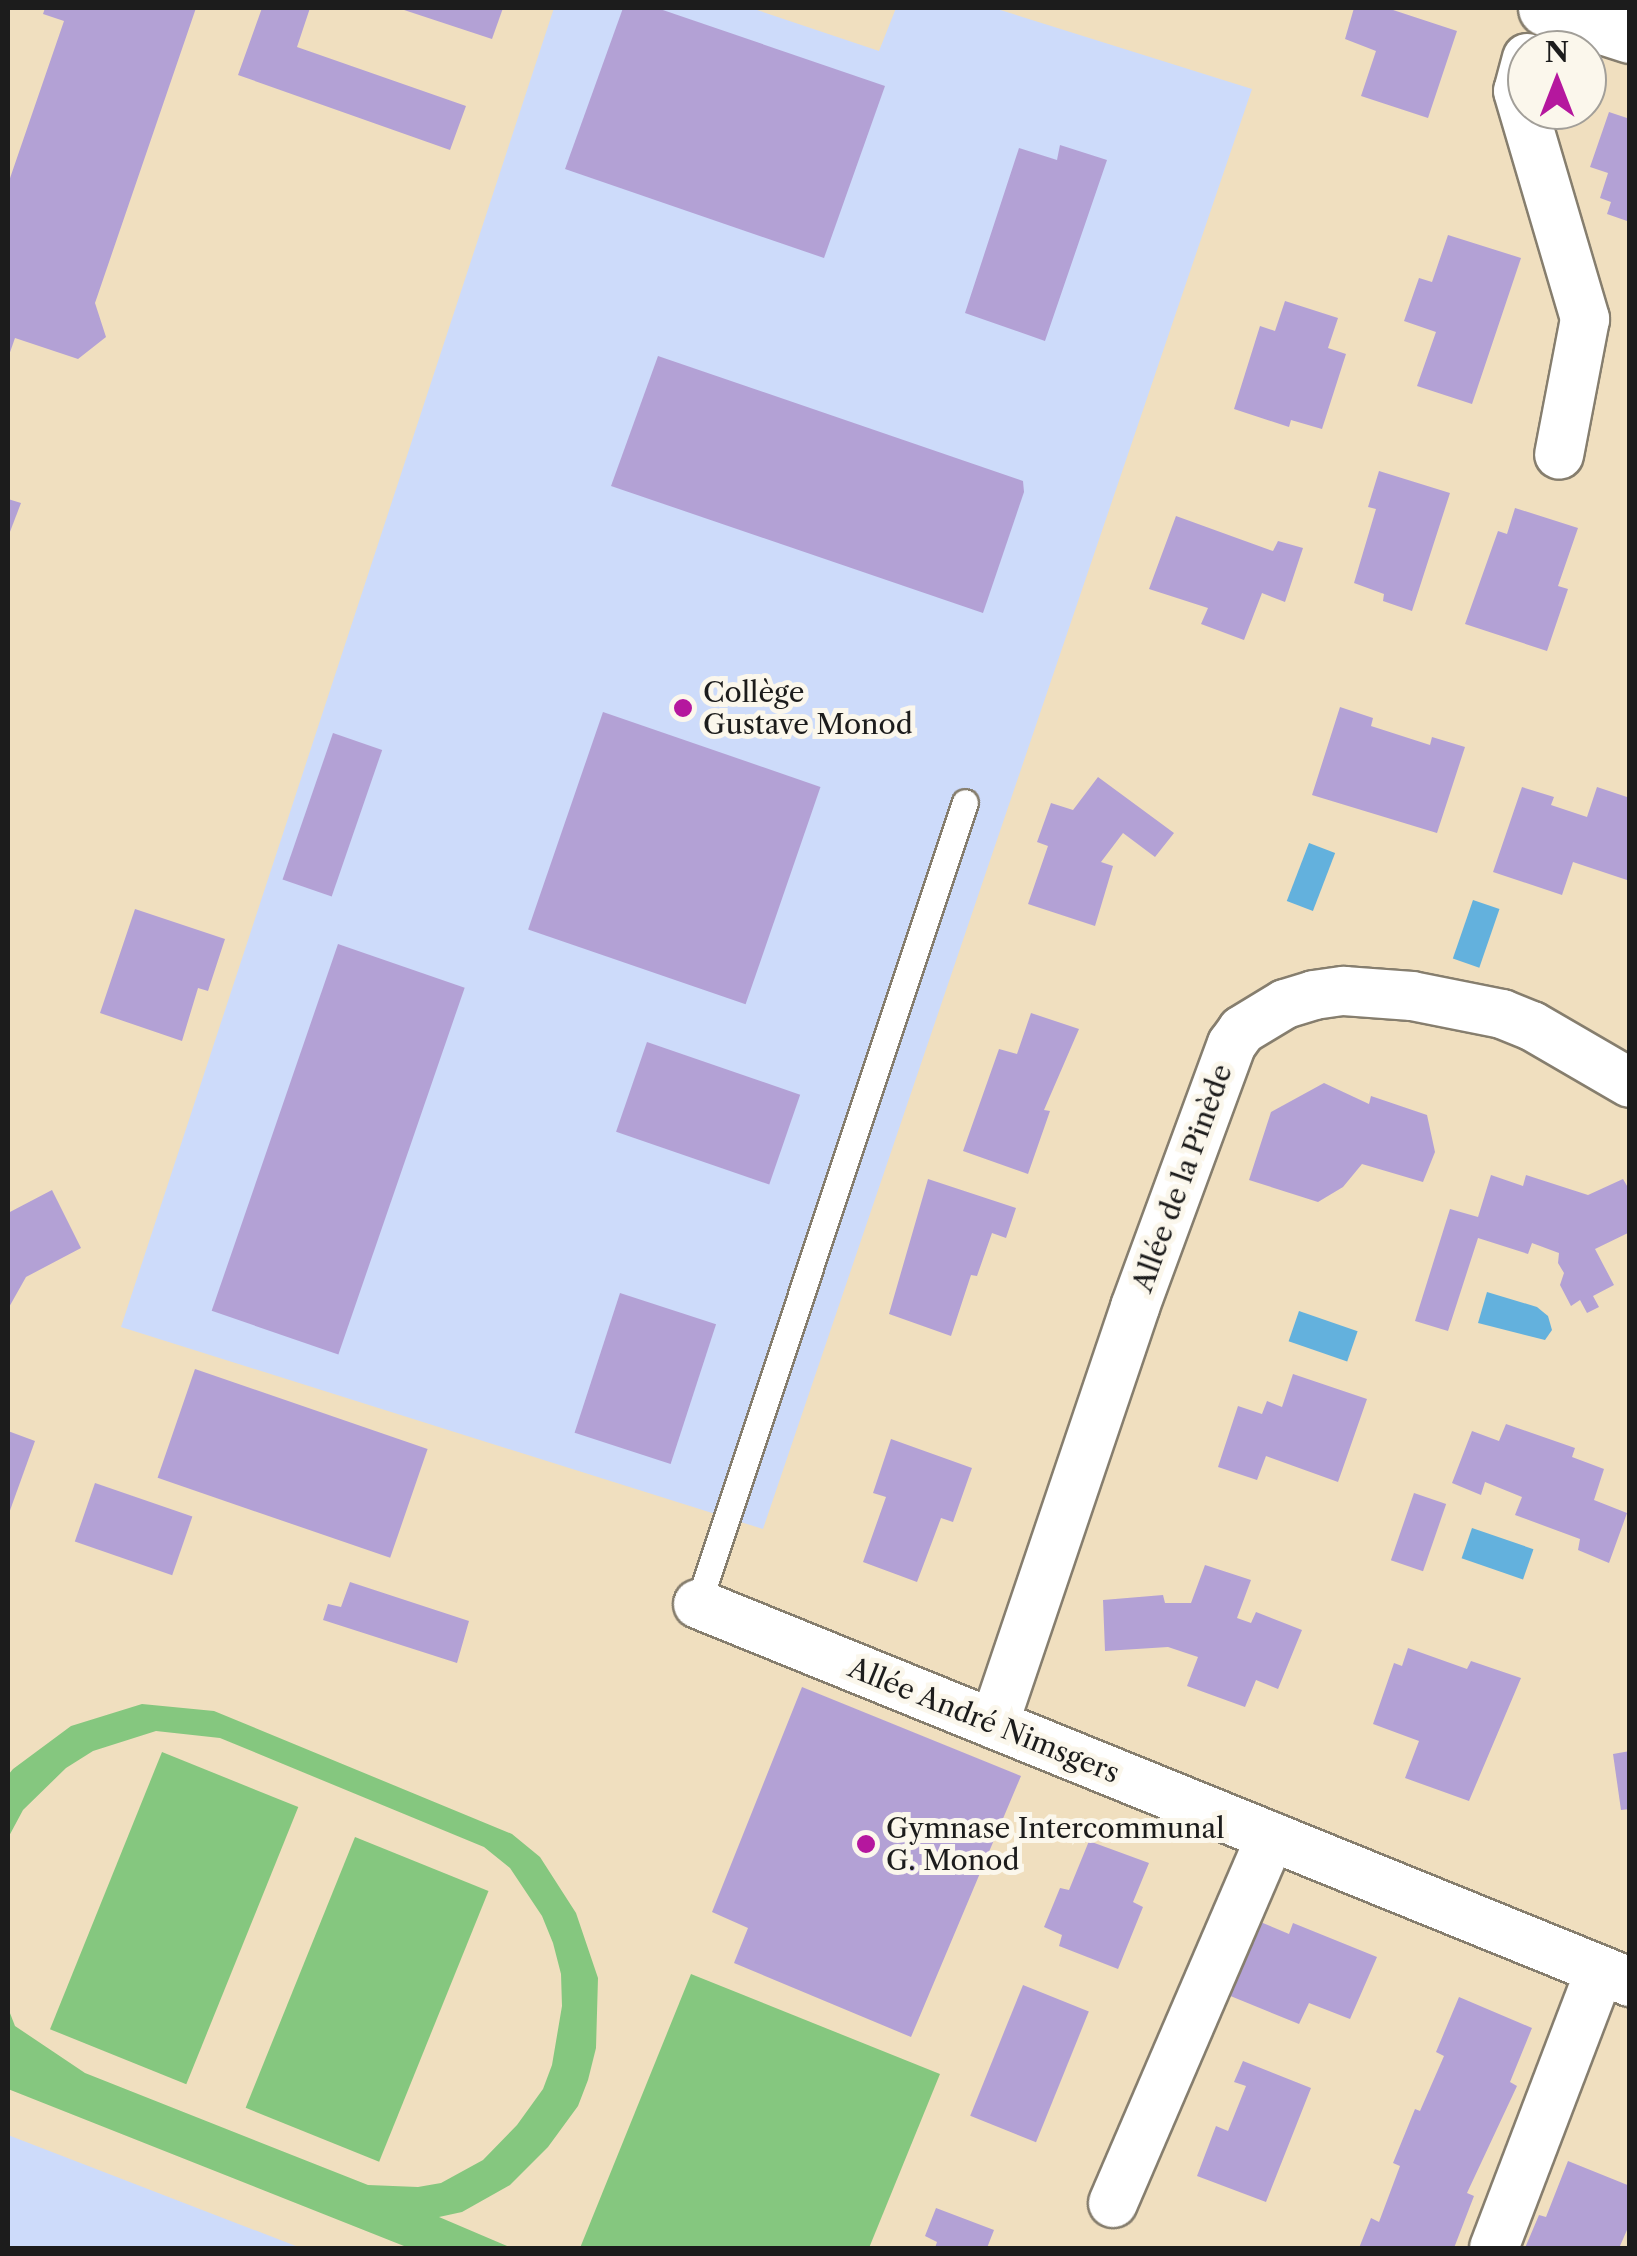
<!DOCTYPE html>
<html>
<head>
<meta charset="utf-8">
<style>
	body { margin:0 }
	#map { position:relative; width:1637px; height:2256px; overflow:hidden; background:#f0dfbf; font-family:"Libre Caslon Text",serif }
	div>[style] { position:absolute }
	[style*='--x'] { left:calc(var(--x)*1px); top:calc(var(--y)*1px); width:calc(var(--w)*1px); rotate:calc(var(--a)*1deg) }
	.built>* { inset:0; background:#cddbfa }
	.green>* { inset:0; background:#85c77f; transform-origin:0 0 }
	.water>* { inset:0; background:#63b1dd; transform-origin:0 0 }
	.building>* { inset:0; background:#b3a1d5; transform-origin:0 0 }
	.roads { filter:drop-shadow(2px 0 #867e6e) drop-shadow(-2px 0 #867e6e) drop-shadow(0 2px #867e6e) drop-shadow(0 -2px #867e6e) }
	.service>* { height:25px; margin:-12.5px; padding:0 12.5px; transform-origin:12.5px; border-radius:12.5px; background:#fff }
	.minor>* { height:48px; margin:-24px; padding:0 24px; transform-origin:24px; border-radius:24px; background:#fff }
	.tertiary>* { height:55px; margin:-27.5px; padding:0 27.5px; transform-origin:27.5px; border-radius:27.5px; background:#fff }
	.dots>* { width:28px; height:28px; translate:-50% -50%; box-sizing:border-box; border:5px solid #fbf7ec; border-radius:50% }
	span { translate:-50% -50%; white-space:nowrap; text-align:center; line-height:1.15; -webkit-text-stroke:10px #fbf7ec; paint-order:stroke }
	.poi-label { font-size:28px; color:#1c1c1c }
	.left { translate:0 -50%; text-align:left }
	.street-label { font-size:28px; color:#1c1c1c }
	.frame { position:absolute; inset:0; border:10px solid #1c1c1c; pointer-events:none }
	.north { position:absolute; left:1507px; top:30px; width:100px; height:100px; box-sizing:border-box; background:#fbf7ec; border:2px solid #a29f99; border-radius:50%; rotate:0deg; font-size:28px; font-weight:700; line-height:40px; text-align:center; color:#1c1c1c }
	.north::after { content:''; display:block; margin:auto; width:35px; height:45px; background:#b5179e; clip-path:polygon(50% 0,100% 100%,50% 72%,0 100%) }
</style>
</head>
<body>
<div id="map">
	<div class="built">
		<div style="clip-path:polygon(554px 8px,751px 8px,879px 51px,896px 8px,994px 8px,1252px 89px,763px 1529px,121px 1327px)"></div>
		<div style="clip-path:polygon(8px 2135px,301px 2248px,8px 2248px)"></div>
	</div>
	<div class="green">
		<div style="clip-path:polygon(142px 1704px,214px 1711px,512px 1834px,540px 1857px,576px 1913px,598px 1978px,596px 2048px,588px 2080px,578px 2106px,548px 2147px,510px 2185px,462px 2212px,439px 2217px,512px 2248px,409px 2248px,8px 2089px,8px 2008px,15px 2026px,85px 2073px,368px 2185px,418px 2187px,441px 2183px,483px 2160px,517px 2125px,543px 2089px,552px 2065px,562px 2006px,561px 1974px,553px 1943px,542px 1916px,510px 1868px,484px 1847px,220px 1738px,156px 1731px,93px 1751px,66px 1768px,23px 1810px,8px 1838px,8px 1775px,13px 1769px,71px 1726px)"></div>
		<div style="left:162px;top:1752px;width:147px;height:299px;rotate:22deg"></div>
		<div style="left:355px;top:1837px;width:144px;height:292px;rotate:22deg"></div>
		<div style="clip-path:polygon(691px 1974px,940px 2074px,869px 2248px,580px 2248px)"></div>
	</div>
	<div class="water">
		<div style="left:1309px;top:843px;width:28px;height:62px;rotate:21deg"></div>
		<div style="left:1473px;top:900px;width:28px;height:62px;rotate:19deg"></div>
		<div style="clip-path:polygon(1487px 1292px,1537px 1307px,1548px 1316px,1552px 1330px,1545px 1340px,1478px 1323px)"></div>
		<div style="left:1299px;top:1311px;width:62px;height:32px;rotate:19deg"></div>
		<div style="left:1472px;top:1528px;width:65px;height:32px;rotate:19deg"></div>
	</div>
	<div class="building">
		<div style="clip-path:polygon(45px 8px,196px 8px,95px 303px,106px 337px,78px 359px,15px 338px,8px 358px,8px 184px,64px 21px,43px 14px)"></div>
		<div style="clip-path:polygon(262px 8px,310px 8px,297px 47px,466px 106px,450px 150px,238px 75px)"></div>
		<div style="clip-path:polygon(398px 8px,503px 8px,492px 39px)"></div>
		<div style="clip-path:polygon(623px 8px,657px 8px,885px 86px,824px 258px,565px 169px)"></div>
		<div style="clip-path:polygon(1354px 8px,1387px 8px,1457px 31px,1428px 118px,1361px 96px,1376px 51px,1345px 39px)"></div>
		<div style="clip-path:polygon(1609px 112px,1630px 119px,1630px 222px,1607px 214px,1611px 202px,1600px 198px,1608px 173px,1590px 167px)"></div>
		<div style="clip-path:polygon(1060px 145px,1107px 160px,1045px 341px,965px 313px,1019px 148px,1057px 160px)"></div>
		<div style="clip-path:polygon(1448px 235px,1521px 258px,1472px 404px,1417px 386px,1436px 332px,1404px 321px,1419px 278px,1432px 282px)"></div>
		<div style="clip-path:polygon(1285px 301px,1338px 318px,1328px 348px,1346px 354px,1322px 429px,1291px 420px,1289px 427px,1234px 409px,1260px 326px,1275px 331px)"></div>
		<div style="clip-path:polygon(658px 356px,1023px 481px,1024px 492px,983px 613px,611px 486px)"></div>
		<div style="clip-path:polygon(1379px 471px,1450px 493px,1412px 611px,1383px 601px,1384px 594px,1354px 583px,1376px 509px,1368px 507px)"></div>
		<div style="clip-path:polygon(8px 499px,21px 503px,8px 537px)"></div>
		<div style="clip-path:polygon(1515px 508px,1578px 528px,1558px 586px,1568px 589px,1547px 651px,1465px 624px,1498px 531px,1507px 534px)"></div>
		<div style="clip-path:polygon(1176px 516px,1273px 551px,1278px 541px,1303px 548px,1285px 602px,1262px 593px,1244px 640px,1201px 624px,1208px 608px,1149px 589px)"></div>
		<div style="clip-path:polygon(1340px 707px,1373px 718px,1371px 726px,1430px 745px,1432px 737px,1465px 747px,1437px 833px,1312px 795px)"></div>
		<div style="left:603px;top:712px;width:230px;height:230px;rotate:19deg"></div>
		<div style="left:333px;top:733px;width:52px;height:155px;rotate:19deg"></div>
		<div style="clip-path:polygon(1098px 777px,1174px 833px,1155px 857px,1123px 833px,1101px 862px,1113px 866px,1095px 926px,1028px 904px,1048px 846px,1037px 842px,1051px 803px,1073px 810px)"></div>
		<div style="clip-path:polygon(1522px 787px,1554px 797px,1551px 805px,1587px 817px,1597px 787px,1630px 798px,1630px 881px,1573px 862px,1562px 895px,1493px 872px)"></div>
		<div style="clip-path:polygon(135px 909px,225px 939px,208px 991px,198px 988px,182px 1041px,100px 1013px)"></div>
		<div style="left:338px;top:944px;width:134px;height:388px;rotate:19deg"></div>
		<div style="clip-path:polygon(1031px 1013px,1079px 1029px,1044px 1110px,1050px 1111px,1028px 1174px,963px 1151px,999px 1049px,1017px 1054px)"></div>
		<div style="left:647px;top:1042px;width:162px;height:95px;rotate:19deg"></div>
		<div style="clip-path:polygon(1324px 1083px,1369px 1104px,1371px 1096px,1427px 1115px,1435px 1152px,1423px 1182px,1362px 1164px,1343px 1187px,1318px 1202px,1249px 1180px,1271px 1112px)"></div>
		<div style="clip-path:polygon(1491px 1175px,1523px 1186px,1526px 1175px,1588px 1195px,1623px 1179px,1630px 1191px,1630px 1232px,1595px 1249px,1614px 1285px,1593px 1296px,1599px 1307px,1587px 1313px,1580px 1300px,1571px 1306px,1560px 1285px,1564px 1273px,1558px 1263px,1559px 1253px,1532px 1243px,1528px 1254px,1478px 1238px,1448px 1331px,1415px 1321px,1450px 1209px,1478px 1217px)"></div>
		<div style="clip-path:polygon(928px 1179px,1016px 1208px,1006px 1238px,992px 1233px,977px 1276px,971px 1275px,951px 1336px,889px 1314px)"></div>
		<div style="clip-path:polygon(52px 1190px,81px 1248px,26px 1277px,8px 1309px,8px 1213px)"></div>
		<div style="left:620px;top:1293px;width:101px;height:147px;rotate:18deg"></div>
		<div style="left:195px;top:1369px;width:246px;height:115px;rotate:19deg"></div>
		<div style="clip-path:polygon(1293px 1374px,1367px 1399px,1338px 1482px,1266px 1456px,1257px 1480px,1218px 1467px,1238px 1406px,1262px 1414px,1267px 1401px,1282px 1407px)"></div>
		<div style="clip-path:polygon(1506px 1424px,1575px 1448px,1572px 1457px,1604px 1469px,1594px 1500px,1627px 1513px,1609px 1563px,1578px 1550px,1580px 1539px,1515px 1515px,1522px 1497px,1485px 1482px,1481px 1495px,1452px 1483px,1472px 1431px,1499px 1441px)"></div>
		<div style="clip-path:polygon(8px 1431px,35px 1441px,8px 1516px)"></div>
		<div style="clip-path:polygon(891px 1439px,972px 1468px,953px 1522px,941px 1518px,917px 1582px,863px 1562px,886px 1497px,873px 1493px)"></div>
		<div style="left:95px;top:1483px;width:103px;height:62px;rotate:19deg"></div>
		<div style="left:1414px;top:1493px;width:34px;height:71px;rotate:19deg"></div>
		<div style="clip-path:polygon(1205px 1565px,1251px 1580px,1237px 1618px,1251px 1623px,1256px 1612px,1302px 1630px,1278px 1689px,1256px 1680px,1245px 1707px,1187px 1686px,1198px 1657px,1168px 1647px,1105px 1651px,1103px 1600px,1163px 1595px,1165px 1603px,1191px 1603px)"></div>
		<div style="clip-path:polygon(350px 1582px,469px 1621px,457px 1663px,323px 1620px,328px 1604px,341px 1607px)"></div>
		<div style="clip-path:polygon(1408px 1648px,1467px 1669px,1471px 1661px,1521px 1678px,1469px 1801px,1405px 1778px,1419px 1741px,1373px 1724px,1394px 1663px,1402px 1666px)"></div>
		<div style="clip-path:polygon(802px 1687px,1021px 1776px,911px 2037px,734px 1963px,748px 1928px,712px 1912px)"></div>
		<div style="clip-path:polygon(1630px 1751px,1630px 1809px,1621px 1810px,1613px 1754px)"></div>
		<div style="clip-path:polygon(1089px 1841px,1149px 1863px,1133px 1902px,1143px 1907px,1118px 1969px,1059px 1946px,1062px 1935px,1044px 1927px,1060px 1888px,1069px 1890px)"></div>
		<div style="clip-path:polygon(1258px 1921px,1289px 1934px,1293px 1923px,1377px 1957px,1350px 2019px,1309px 2003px,1299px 2024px,1228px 1995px)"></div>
		<div style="left:1023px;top:1985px;width:71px;height:141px;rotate:22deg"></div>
		<div style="clip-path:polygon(1459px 1997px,1532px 2028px,1510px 2082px,1517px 2086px,1467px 2193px,1474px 2196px,1454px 2248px,1359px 2248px,1371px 2218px,1379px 2222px,1400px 2166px,1393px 2163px,1415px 2109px,1420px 2111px,1444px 2056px,1436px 2052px)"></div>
		<div style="clip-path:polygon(1243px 2061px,1311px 2088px,1266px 2202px,1197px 2176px,1216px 2126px,1228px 2131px,1246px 2086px,1234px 2082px)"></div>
		<div style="clip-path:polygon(1568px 2161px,1630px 2186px,1630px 2223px,1620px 2246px,1525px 2248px,1539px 2215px,1546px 2217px)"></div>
		<div style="clip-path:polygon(936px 2208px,994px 2230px,987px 2248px,935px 2248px,937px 2242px,925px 2236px)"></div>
	</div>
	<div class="roads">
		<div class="service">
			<div style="--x:698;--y:1604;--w:845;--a:-71.59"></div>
		</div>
		<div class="minor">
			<div style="--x:1527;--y:58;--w:34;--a:105"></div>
			<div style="--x:1518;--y:91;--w:238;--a:73.6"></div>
			<div style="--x:1585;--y:319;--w:138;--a:100.8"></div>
			<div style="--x:698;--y:1604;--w:1006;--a:22.08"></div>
			<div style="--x:994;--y:1724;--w:440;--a:-71.3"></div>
			<div style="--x:1135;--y:1307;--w:280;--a:-69.8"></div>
			<div style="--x:1232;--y:1044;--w:17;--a:-54"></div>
			<div style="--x:1242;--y:1030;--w:50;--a:-31.2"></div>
			<div style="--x:1285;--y:1004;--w:30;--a:-17"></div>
			<div style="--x:1314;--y:995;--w:30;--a:-8"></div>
			<div style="--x:1344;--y:991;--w:68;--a:4.2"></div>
			<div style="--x:1412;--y:996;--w:92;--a:11.3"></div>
			<div style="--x:1502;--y:1014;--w:32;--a:22"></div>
			<div style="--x:1532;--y:1026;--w:113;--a:30.2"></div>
			<div style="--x:1113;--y:2203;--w:399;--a:-66.7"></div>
			<div style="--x:1494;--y:2248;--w:297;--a:-69.1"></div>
		</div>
		<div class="tertiary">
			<div style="--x:1546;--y:8;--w:88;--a:17.8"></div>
		</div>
	</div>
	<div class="dots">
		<div style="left:683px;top:708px;background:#b5179e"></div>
		<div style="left:866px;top:1844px;background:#b5179e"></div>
	</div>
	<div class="poi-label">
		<span class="left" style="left:703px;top:708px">Collège<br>Gustave Monod</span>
		<span class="left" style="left:886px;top:1844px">Gymnase Intercommunal<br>G. Monod</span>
	</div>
	<div class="street-label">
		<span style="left:1182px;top:1178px;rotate:-70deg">Allée de la Pinède</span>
		<span style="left:984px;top:1720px;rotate:22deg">Allée André Nimsgers</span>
	</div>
	<div class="frame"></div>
	<div class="north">N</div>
</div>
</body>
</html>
